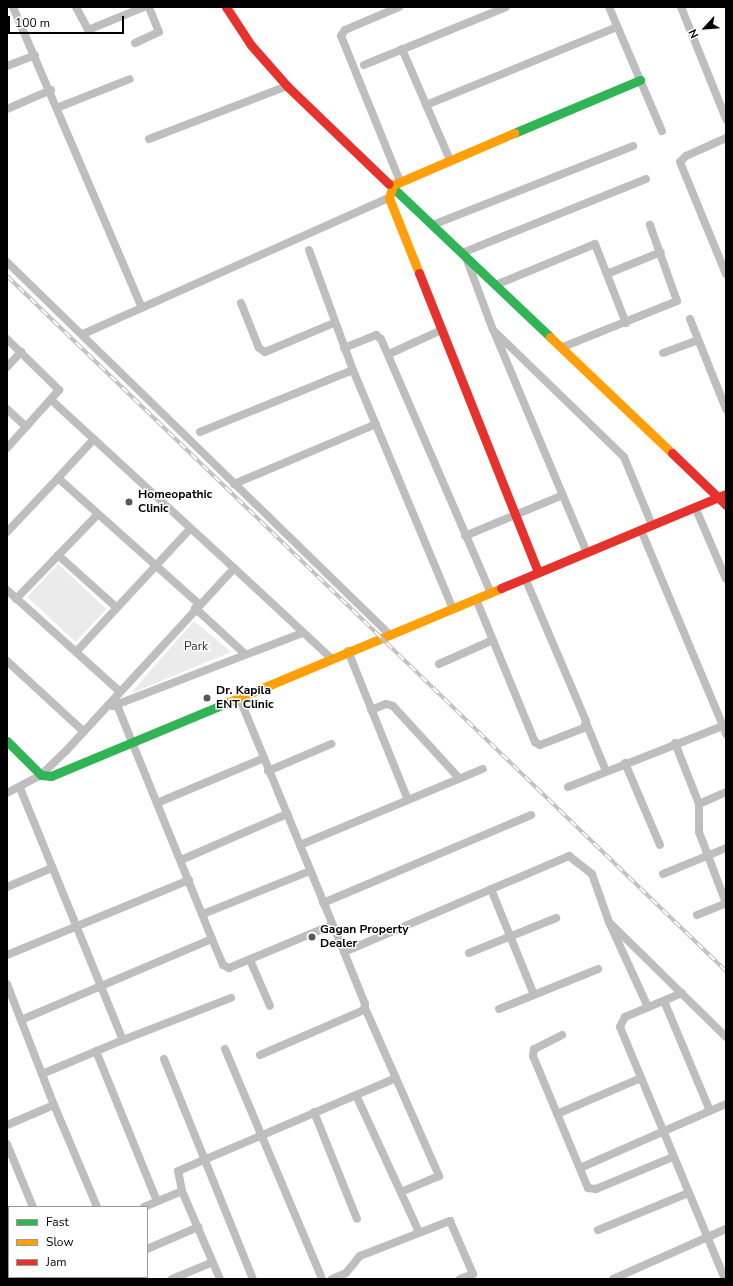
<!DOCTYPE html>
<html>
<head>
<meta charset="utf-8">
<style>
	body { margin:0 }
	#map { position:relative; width:733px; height:1286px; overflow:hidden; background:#fff; font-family:"Nunito Sans",sans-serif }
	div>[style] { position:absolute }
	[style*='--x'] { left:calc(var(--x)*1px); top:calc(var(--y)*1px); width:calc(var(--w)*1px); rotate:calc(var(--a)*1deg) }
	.green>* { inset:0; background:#ebebeb; transform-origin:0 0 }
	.street>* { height:8px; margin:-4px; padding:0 4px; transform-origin:4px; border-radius:4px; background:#bebebe }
	.fast>* { height:9px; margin:-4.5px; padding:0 4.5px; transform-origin:4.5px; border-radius:4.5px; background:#30b455 }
	.slow>* { height:9px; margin:-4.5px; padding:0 4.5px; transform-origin:4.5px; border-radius:4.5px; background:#ff9f0a }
	.jam>* { height:9px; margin:-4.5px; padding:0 4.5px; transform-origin:4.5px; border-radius:4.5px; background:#e5322d }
	.rail>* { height:4px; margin-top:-2px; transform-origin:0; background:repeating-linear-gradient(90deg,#fff 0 8px,#bebebe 0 16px); box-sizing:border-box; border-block:1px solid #bebebe }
	.dots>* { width:11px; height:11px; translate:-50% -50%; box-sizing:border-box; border:2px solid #fff; border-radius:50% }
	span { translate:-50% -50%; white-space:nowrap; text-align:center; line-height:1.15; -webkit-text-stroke:3px #fff; paint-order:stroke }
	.poi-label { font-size:12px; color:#000; font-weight:700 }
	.left { translate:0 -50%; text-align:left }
	.park-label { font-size:12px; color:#323232 }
	.frame { position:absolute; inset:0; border:8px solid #000; pointer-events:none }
	.legend { position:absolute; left:8px; top:1206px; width:140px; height:72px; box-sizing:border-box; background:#fff; border:1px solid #999; margin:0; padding:5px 7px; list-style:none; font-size:12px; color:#000 }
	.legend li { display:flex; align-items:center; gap:8px; height:20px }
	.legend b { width:20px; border:1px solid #999 }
	.north { position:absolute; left:685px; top:8px; width:40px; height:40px; -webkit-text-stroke:3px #fff; paint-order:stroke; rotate:244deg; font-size:11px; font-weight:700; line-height:16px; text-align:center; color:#000 }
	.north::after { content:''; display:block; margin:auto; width:14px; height:18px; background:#000; clip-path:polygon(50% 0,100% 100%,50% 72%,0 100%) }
	.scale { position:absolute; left:8px; top:16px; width:116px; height:18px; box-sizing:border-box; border:2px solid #000; border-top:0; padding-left:5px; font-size:12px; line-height:14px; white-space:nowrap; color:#000; -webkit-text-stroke:3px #fff; paint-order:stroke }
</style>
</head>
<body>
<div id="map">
	<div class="green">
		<div style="left:58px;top:564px;width:66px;height:45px;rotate:43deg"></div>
		<div style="clip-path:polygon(194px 621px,231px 652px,130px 694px)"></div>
	</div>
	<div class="street">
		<div style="--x:13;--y:7;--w:327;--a:66.8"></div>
		<div style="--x:76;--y:7;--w:26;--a:62"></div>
		<div style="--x:88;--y:30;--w:61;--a:-22.3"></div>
		<div style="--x:399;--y:7;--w:59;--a:156.9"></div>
		<div style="--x:345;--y:30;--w:7;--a:124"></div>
		<div style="--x:341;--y:36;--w:157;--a:67.9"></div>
		<div style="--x:609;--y:7;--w:135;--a:66.9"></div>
		<div style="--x:681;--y:7;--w:121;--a:68.1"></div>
		<div style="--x:135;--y:43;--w:26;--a:-25"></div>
		<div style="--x:159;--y:32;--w:27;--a:-112"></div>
		<div style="--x:402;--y:49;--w:121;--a:66.6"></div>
		<div style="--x:364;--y:65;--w:153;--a:-22.2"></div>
		<div style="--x:7;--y:66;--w:30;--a:-21"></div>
		<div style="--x:426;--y:105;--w:206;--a:-22.2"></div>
		<div style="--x:59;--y:107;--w:76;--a:-21.5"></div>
		<div style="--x:7;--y:109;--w:48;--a:-23.4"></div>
		<div style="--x:726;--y:138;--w:44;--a:155.8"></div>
		<div style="--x:686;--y:156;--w:8;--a:135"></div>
		<div style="--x:680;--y:162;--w:121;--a:67.7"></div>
		<div style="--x:149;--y:139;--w:148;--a:-21"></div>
		<div style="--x:646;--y:179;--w:196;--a:158.1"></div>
		<div style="--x:464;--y:252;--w:83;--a:69.6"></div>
		<div style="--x:493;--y:330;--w:182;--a:44.1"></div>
		<div style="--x:624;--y:457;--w:74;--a:67.6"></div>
		<div style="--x:435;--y:224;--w:213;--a:-21.5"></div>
		<div style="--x:309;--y:250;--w:128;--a:69.9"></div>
		<div style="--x:7;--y:262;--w:533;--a:44.24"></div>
		<div style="--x:607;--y:274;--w:58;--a:-22.2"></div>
		<div style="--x:498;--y:284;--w:105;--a:-22.4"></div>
		<div style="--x:595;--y:244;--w:85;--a:68.6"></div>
		<div style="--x:241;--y:303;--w:48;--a:68.2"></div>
		<div style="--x:259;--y:348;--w:7;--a:34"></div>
		<div style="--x:265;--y:352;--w:75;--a:-22.8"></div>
		<div style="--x:690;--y:319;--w:97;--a:68.2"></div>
		<div style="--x:83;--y:334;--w:335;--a:-24"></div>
		<div style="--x:495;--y:334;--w:238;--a:67.2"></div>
		<div style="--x:7;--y:339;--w:73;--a:44.4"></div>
		<div style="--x:59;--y:390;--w:78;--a:131.9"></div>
		<div style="--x:563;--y:347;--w:123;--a:-22"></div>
		<div style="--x:677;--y:301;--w:81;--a:-109.6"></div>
		<div style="--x:344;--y:348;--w:35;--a:-22"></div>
		<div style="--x:376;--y:335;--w:6;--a:39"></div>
		<div style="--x:381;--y:339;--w:277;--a:66.6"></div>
		<div style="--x:663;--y:353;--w:37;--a:-20"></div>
		<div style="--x:389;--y:354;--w:55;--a:-24.7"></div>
		<div style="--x:7;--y:367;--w:21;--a:-47"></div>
		<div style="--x:7;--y:409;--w:26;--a:43"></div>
		<div style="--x:200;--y:432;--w:165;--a:-22.1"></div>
		<div style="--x:353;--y:370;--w:259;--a:67.3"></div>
		<div style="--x:58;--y:478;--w:53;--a:-47.3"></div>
		<div style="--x:234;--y:484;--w:154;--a:-22.9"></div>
		<div style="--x:695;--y:507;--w:78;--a:66.7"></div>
		<div style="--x:641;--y:530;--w:212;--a:67.3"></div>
		<div style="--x:7;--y:532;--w:74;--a:-46.6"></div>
		<div style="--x:58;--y:478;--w:189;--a:41.8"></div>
		<div style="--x:465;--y:536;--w:106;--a:-22.7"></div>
		<div style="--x:58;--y:555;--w:79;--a:41.9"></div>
		<div style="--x:234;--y:568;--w:132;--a:42.9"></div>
		<div style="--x:7;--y:590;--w:151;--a:42"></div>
		<div style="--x:16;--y:599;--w:118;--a:-46"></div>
		<div style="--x:476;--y:599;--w:155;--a:67.6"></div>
		<div style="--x:535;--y:742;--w:6;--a:31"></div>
		<div style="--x:540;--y:745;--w:47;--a:-21.1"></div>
		<div style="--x:584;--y:728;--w:7;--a:-74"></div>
		<div style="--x:586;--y:721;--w:155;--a:-113.1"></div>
		<div style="--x:195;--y:608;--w:68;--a:42.6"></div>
		<div style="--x:348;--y:651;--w:158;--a:68.1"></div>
		<div style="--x:76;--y:652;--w:168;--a:-47.2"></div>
		<div style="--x:7;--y:661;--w:103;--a:42.6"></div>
		<div style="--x:439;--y:664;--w:59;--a:-24"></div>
		<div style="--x:239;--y:697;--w:276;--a:67.6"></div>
		<div style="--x:113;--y:706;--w:203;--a:-21.1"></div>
		<div style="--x:371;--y:710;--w:16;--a:-22"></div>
		<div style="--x:386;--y:704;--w:7;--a:16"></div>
		<div style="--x:393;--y:706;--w:98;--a:47.5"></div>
		<div style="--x:587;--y:725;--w:50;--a:67.6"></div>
		<div style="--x:675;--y:743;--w:66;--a:68.5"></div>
		<div style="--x:699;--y:804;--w:30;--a:-24"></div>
		<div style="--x:625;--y:763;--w:89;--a:66.9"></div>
		<div style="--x:268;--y:771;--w:69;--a:-23.2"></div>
		<div style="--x:568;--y:787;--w:167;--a:-21.5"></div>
		<div style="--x:723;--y:726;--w:9;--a:69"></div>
		<div style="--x:20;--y:788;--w:272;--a:67.8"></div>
		<div style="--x:123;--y:1040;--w:116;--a:-21.3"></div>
		<div style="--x:7;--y:793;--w:38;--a:-28"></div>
		<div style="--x:41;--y:775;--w:35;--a:-44"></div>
		<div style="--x:66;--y:751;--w:248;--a:-47.4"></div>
		<div style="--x:234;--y:568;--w:248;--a:-137.4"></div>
		<div style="--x:157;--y:803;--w:116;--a:-22.8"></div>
		<div style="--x:699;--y:804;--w:28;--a:90"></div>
		<div style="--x:699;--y:832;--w:76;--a:69.2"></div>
		<div style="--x:300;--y:845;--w:198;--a:-22.6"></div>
		<div style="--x:181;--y:860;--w:116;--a:-23.5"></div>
		<div style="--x:663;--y:874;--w:68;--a:-22.4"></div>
		<div style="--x:7;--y:887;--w:49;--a:-22.9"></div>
		<div style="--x:491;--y:889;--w:114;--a:67.9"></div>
		<div style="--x:323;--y:903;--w:226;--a:-22.9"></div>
		<div style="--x:203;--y:914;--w:115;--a:-21.9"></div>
		<div style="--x:697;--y:915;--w:31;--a:-22"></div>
		<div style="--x:612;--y:925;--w:160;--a:44.5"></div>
		<div style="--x:212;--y:939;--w:28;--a:67"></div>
		<div style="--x:223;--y:965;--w:7;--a:27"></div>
		<div style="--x:229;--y:968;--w:112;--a:-22.7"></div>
		<div style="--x:469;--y:953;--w:94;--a:-21.9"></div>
		<div style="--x:7;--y:955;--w:197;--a:-22.4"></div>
		<div style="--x:250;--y:960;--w:50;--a:66.5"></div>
		<div style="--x:7;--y:984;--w:130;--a:68.8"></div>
		<div style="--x:54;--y:1105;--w:51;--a:156.9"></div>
		<div style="--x:682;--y:993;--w:62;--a:157.2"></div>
		<div style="--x:625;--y:1017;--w:11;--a:117"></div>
		<div style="--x:620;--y:1027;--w:273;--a:67.4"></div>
		<div style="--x:664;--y:1001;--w:119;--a:67.3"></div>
		<div style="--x:365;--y:1008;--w:184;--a:66.2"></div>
		<div style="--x:439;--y:1176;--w:41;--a:157.2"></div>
		<div style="--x:499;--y:1009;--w:107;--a:-22"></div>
		<div style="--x:21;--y:1020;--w:207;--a:-23"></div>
		<div style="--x:212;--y:939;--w:253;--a:-112.1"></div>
		<div style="--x:562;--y:1035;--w:31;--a:153"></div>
		<div style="--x:534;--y:1049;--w:7;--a:98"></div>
		<div style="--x:533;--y:1056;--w:143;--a:67.4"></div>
		<div style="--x:588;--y:1188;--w:8;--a:7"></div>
		<div style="--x:596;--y:1189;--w:83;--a:-22.6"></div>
		<div style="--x:225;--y:1049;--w:250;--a:67.1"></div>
		<div style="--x:96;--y:1051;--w:162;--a:67.9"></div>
		<div style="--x:260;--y:1055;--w:113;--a:-23.4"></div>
		<div style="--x:364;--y:1010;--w:6;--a:-81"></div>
		<div style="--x:365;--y:1004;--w:56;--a:-112"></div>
		<div style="--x:344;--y:952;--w:245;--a:-23.1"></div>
		<div style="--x:569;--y:856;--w:29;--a:38"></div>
		<div style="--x:592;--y:874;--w:51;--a:70.5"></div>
		<div style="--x:609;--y:922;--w:94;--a:65.4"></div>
		<div style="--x:164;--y:1059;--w:237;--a:68"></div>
		<div style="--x:42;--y:1074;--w:88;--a:-22.8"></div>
		<div style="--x:356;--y:1095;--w:151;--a:65.3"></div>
		<div style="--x:54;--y:1105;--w:111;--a:67.1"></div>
		<div style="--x:314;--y:1112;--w:115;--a:68.1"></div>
		<div style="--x:557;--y:1114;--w:91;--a:-23.2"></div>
		<div style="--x:7;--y:1144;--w:68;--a:67.6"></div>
		<div style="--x:580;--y:1168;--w:159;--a:-23.7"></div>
		<div style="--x:144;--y:1207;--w:41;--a:-22.8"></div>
		<div style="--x:598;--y:1230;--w:97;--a:-22.3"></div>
		<div style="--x:147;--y:1249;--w:56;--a:-23.3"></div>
		<div style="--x:61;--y:1277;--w:2;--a:63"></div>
		<div style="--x:126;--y:1277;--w:2;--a:63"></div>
		<div style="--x:172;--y:1279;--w:44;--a:-22.5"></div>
		<div style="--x:220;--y:1279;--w:96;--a:-113.4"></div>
		<div style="--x:182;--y:1191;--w:20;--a:-101"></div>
		<div style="--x:178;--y:1171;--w:237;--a:-23.1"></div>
		<div style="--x:332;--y:1279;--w:15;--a:-23"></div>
		<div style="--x:346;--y:1273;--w:22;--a:-51"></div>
		<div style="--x:360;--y:1256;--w:97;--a:-21.3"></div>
		<div style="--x:450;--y:1221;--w:58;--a:66.5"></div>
		<div style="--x:473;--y:1274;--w:14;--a:159"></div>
		<div style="--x:613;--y:1279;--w:124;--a:-23.9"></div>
	</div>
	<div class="fast">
		<div style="--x:514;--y:133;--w:137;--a:-22.8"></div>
		<div style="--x:389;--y:184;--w:222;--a:43.5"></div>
		<div style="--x:7;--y:741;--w:48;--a:45"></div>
		<div style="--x:41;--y:775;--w:10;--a:6"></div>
		<div style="--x:51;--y:776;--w:193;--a:-22.6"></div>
	</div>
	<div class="slow">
		<div style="--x:419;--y:273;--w:81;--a:-111.8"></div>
		<div style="--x:389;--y:198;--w:14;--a:-73"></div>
		<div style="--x:393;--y:185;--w:132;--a:-23.3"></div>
		<div style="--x:550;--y:337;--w:168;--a:43.6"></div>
		<div style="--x:229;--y:702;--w:295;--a:-22.7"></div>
	</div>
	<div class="jam">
		<div style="--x:226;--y:7;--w:45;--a:56.7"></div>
		<div style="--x:251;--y:45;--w:55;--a:48.7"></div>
		<div style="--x:287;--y:86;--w:141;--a:43.9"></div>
		<div style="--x:419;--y:273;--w:322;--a:68.3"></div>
		<div style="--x:672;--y:453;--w:75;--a:43.9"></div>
		<div style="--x:501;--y:588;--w:244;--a:-22.7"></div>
	</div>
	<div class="rail">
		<div style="--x:7;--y:276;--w:1000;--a:44.03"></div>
	</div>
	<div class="dots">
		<div style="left:129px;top:502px;background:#595959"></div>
		<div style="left:207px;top:698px;background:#595959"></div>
		<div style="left:312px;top:937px;background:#595959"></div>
	</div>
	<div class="poi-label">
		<span class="left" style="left:138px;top:502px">Homeopathic<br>Clinic</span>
		<span class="left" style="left:216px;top:698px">Dr. Kapila<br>ENT Clinic</span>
		<span class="left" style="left:320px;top:937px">Gagan Property<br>Dealer</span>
	</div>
	<div class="park-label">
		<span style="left:196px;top:647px">Park</span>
	</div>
	<div class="frame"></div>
	<ul class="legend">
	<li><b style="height:5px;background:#30b455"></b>Fast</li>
	<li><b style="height:5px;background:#ff9f0a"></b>Slow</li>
	<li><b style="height:5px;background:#e5322d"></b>Jam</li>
	</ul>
	<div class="north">N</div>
	<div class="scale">100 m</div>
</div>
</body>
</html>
